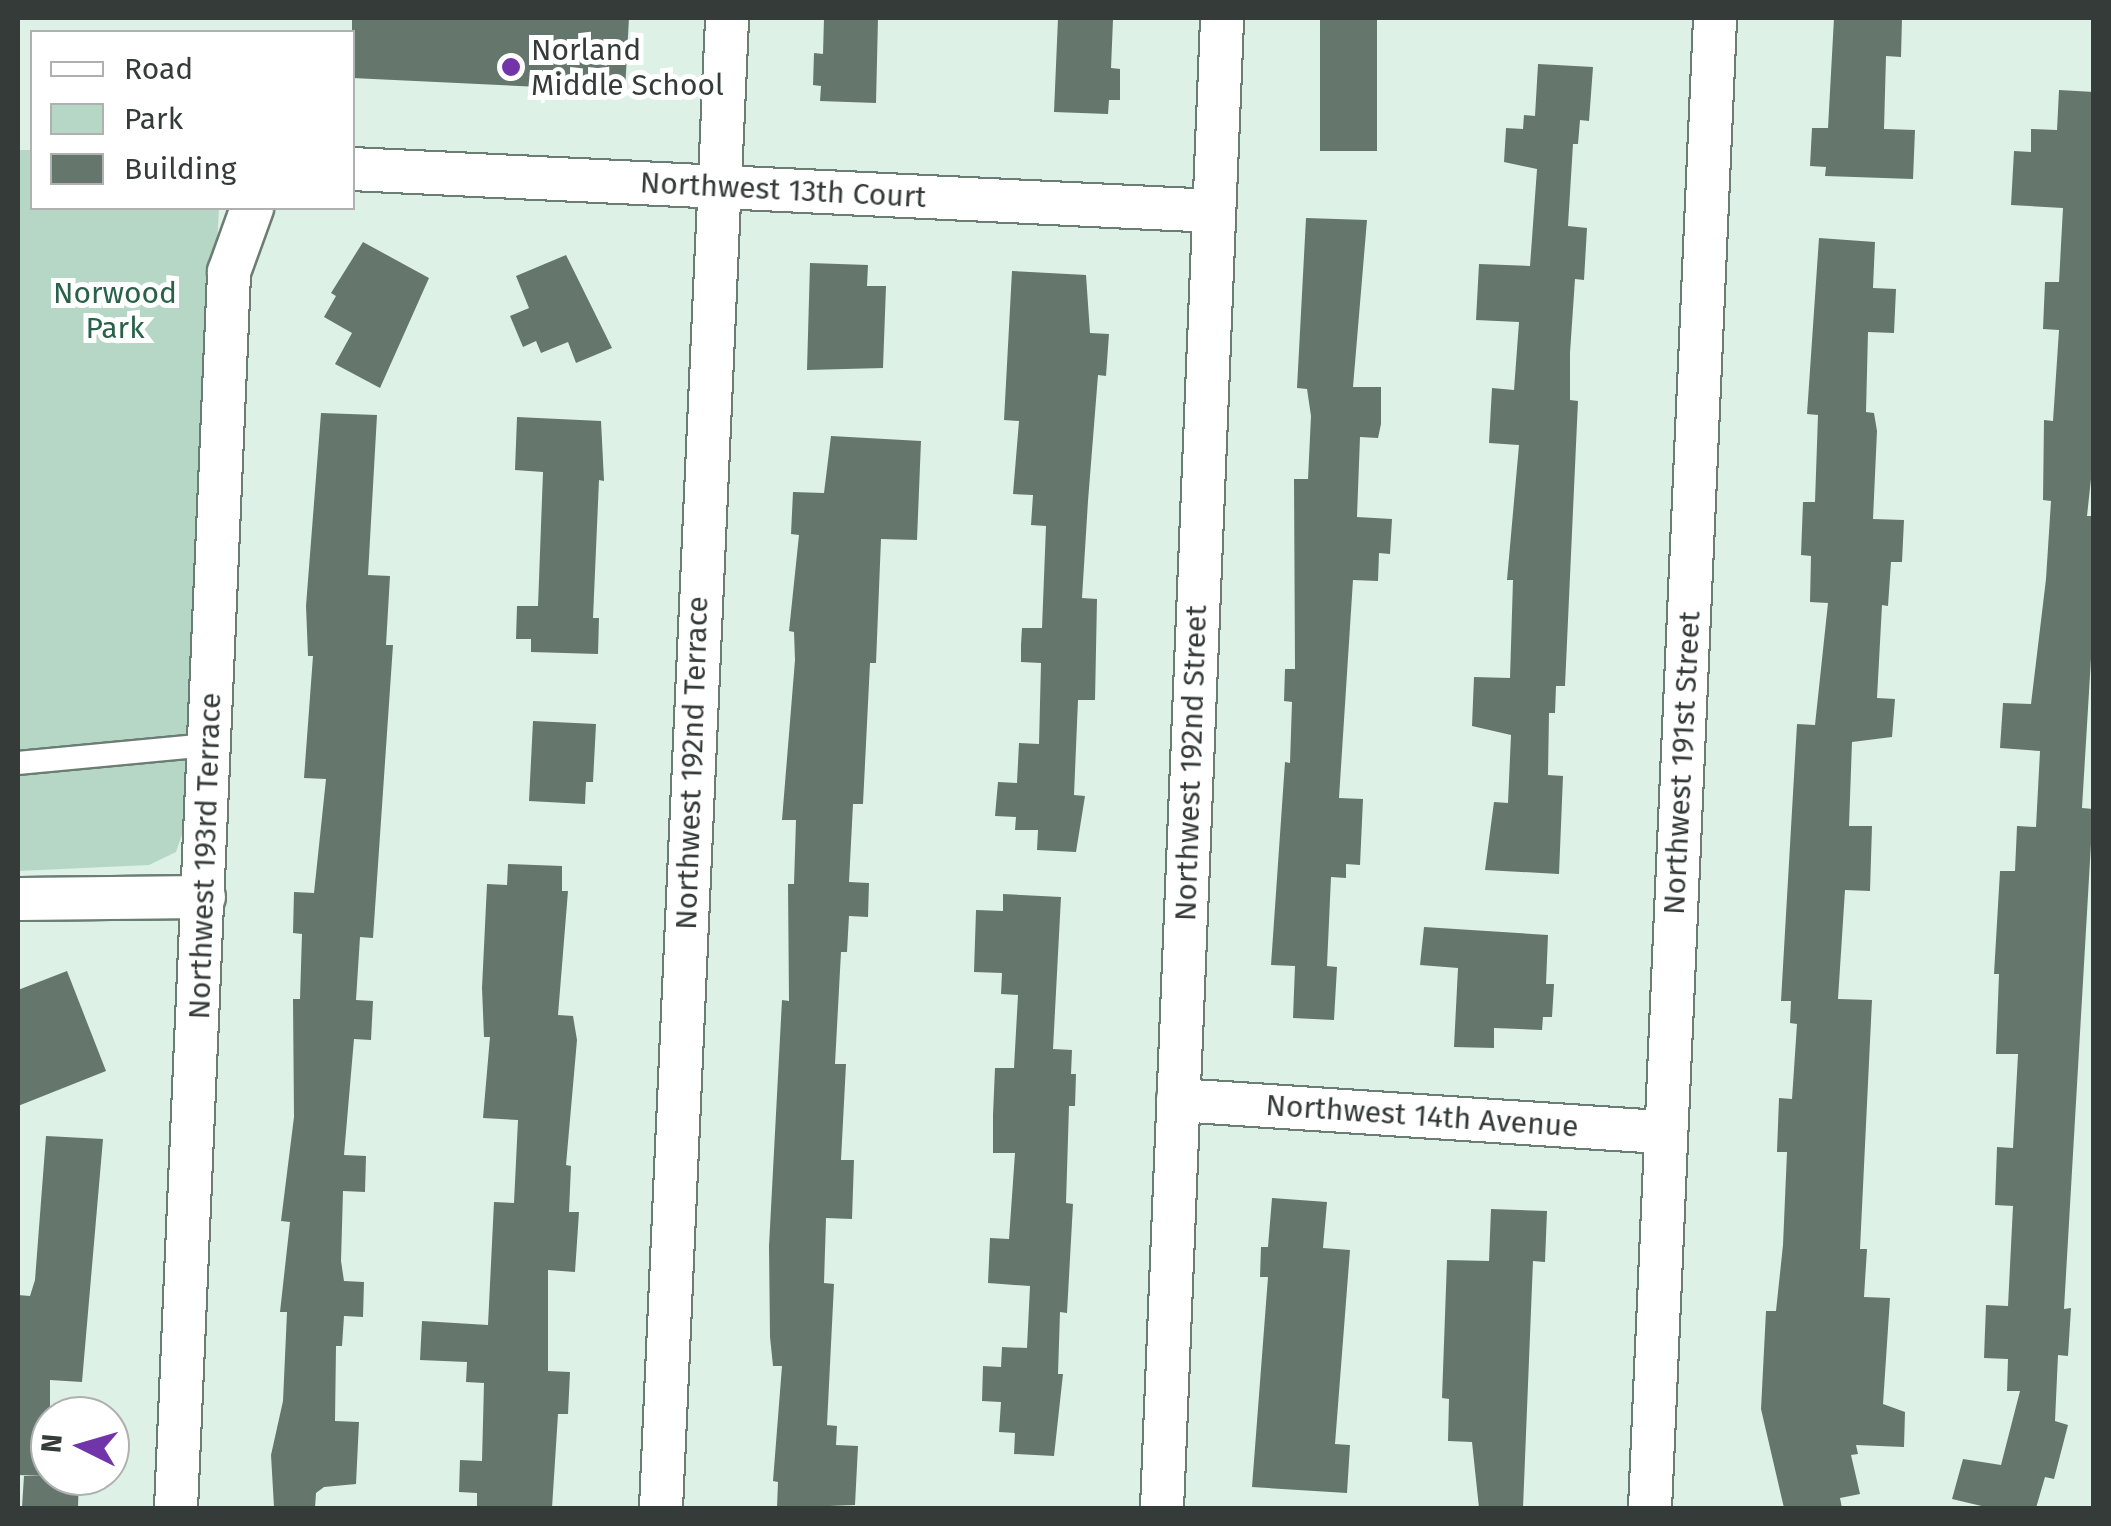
<!DOCTYPE html>
<html>
<head>
<meta charset="utf-8">
<style>
	body { margin:0 }
	#map { position:relative; width:2111px; height:1526px; overflow:hidden; background:#def1e7; font-family:"Fira Sans",sans-serif }
	div>[style] { position:absolute }
	[style*='--x'] { left:calc(var(--x)*1px); top:calc(var(--y)*1px); width:calc(var(--w)*1px); rotate:calc(var(--a)*1deg) }
	.green>* { inset:0; background:#b6d6c6 }
	.building>* { inset:0; background:#65766d; transform-origin:0 0 }
	.roads { filter:drop-shadow(2px 0 #6c7d74) drop-shadow(-2px 0 #6c7d74) drop-shadow(0 2px #6c7d74) drop-shadow(0 -2px #6c7d74) }
	.lane>* { height:22px; margin:-11px; padding:0 11px; transform-origin:11px; border-radius:11px; background:#fff }
	.street>* { height:42px; margin:-21px; padding:0 21px; transform-origin:21px; border-radius:21px; background:#fff }
	.dots>* { width:28px; height:28px; translate:-50% -50%; box-sizing:border-box; border:5px solid #fff; border-radius:50% }
	span { translate:-50% -50%; white-space:nowrap; text-align:center; line-height:1.15; -webkit-text-stroke:10px #fff; paint-order:stroke }
	.poi-label { font-size:30px; color:#343b38 }
	.left { translate:0 -50%; text-align:left }
	.street-label { font-size:30px; color:#343b38 }
	.park-label { font-size:30px; color:#29614a }
	.frame { position:absolute; inset:0; border:20px solid #343b38; pointer-events:none }
	.legend { position:absolute; left:30px; top:30px; width:325px; height:180px; box-sizing:border-box; background:#fff; border:2px solid #aeb1af; margin:0; padding:12px 18px; list-style:none; font-size:30px; color:#343b38 }
	.legend li { display:flex; align-items:center; gap:20px; height:50px }
	.legend b { width:50px; border:2px solid #aeb1af }
	.north { position:absolute; left:30px; top:1396px; width:100px; height:100px; box-sizing:border-box; background:#fff; border:2px solid #aeb1af; border-radius:50%; rotate:275deg; font-size:28px; font-weight:700; line-height:40px; text-align:center; color:#343b38 }
	.north::after { content:''; display:block; margin:auto; width:35px; height:45px; background:#7234a9; clip-path:polygon(50% 0,100% 100%,50% 72%,0 100%) }
</style>
</head>
<body>
<div id="map">
	<div class="green">
		<div style="clip-path:polygon(18px 150px,32px 150px,32px 208px,219px 208px,186px 823px,176px 852px,149px 865px,18px 871px)"></div>
	</div>
	<div class="building">
		<div style="clip-path:polygon(352px 18px,629px 18px,625px 91px,352px 78px)"></div>
		<div style="clip-path:polygon(824px 18px,878px 18px,876px 103px,820px 101px,821px 86px,813px 85px,814px 53px,823px 54px)"></div>
		<div style="clip-path:polygon(1058px 18px,1113px 20px,1111px 68px,1120px 69px,1120px 100px,1109px 100px,1108px 114px,1054px 112px)"></div>
		<div style="left:1320px;top:18px;width:57px;height:133px"></div>
		<div style="clip-path:polygon(1834px 18px,1902px 18px,1901px 57px,1886px 56px,1884px 129px,1915px 130px,1913px 179px,1825px 176px,1826px 167px,1810px 166px,1812px 128px,1828px 128px)"></div>
		<div style="clip-path:polygon(1538px 64px,1593px 67px,1589px 121px,1580px 120px,1578px 144px,1573px 144px,1568px 226px,1587px 228px,1584px 280px,1575px 279px,1570px 353px,1570px 400px,1578px 401px,1565px 686px,1556px 686px,1555px 713px,1549px 713px,1548px 775px,1563px 776px,1559px 874px,1485px 870px,1494px 802px,1508px 803px,1511px 735px,1472px 726px,1474px 677px,1510px 678px,1513px 580px,1507px 580px,1519px 445px,1489px 443px,1492px 388px,1514px 390px,1519px 322px,1476px 320px,1479px 264px,1530px 266px,1537px 169px,1504px 162px,1506px 128px,1523px 129px,1524px 115px,1535px 116px)"></div>
		<div style="clip-path:polygon(2059px 90px,2094px 92px,2094px 451px,2087px 516px,2094px 516px,2094px 609px,2082px 808px,2093px 809px,2064px 1309px,2071px 1308px,2068px 1356px,2058px 1355px,2055px 1421px,2068px 1425px,2054px 1479px,2045px 1477px,2036px 1508px,1990px 1508px,1952px 1499px,1963px 1459px,2001px 1465px,2020px 1391px,2007px 1391px,2008px 1359px,1984px 1358px,1986px 1305px,2008px 1306px,2013px 1206px,1995px 1205px,1997px 1147px,2013px 1148px,2018px 1054px,1996px 1054px,1999px 974px,1994px 974px,2000px 871px,2015px 871px,2017px 826px,2036px 827px,2040px 751px,2000px 748px,2003px 703px,2031px 704px,2046px 579px,2051px 501px,2043px 500px,2044px 420px,2053px 421px,2059px 330px,2043px 329px,2045px 282px,2059px 282px,2063px 208px,2011px 205px,2014px 151px,2031px 152px,2031px 129px,2057px 130px)"></div>
		<div style="clip-path:polygon(1306px 218px,1367px 220px,1353px 387px,1381px 387px,1381px 424px,1378px 438px,1360px 437px,1357px 517px,1392px 519px,1390px 554px,1379px 553px,1378px 581px,1353px 580px,1339px 798px,1363px 799px,1360px 865px,1346px 864px,1346px 878px,1331px 877px,1327px 966px,1337px 967px,1334px 1020px,1293px 1018px,1295px 966px,1271px 965px,1285px 762px,1290px 763px,1292px 702px,1284px 701px,1285px 669px,1295px 669px,1294px 479px,1308px 479px,1311px 416px,1307px 389px,1297px 388px)"></div>
		<div style="clip-path:polygon(1819px 238px,1875px 242px,1873px 288px,1896px 289px,1894px 333px,1868px 332px,1866px 412px,1874px 413px,1877px 431px,1873px 519px,1904px 520px,1902px 562px,1891px 562px,1888px 606px,1882px 605px,1877px 698px,1895px 699px,1892px 737px,1852px 742px,1849px 826px,1872px 826px,1870px 891px,1845px 890px,1838px 999px,1872px 1000px,1860px 1249px,1867px 1249px,1864px 1297px,1890px 1298px,1883px 1404px,1905px 1412px,1904px 1447px,1856px 1445px,1858px 1454px,1851px 1455px,1860px 1494px,1840px 1498px,1842px 1508px,1784px 1508px,1761px 1409px,1766px 1311px,1776px 1311px,1783px 1245px,1787px 1152px,1777px 1152px,1779px 1098px,1792px 1099px,1797px 1024px,1790px 1023px,1791px 1001px,1781px 1001px,1797px 724px,1815px 725px,1828px 603px,1810px 602px,1811px 556px,1801px 555px,1803px 502px,1815px 502px,1818px 415px,1807px 414px)"></div>
		<div style="clip-path:polygon(363px 242px,429px 278px,380px 388px,335px 364px,352px 333px,324px 317px,336px 296px,331px 293px)"></div>
		<div style="clip-path:polygon(566px 255px,612px 348px,576px 363px,568px 342px,541px 353px,536px 341px,523px 347px,510px 316px,529px 308px,516px 276px)"></div>
		<div style="clip-path:polygon(810px 263px,868px 265px,867px 286px,886px 286px,883px 368px,807px 370px)"></div>
		<div style="clip-path:polygon(1012px 271px,1086px 275px,1090px 333px,1109px 334px,1106px 376px,1098px 375px,1088px 501px,1082px 598px,1097px 599px,1095px 700px,1078px 700px,1074px 795px,1085px 796px,1076px 852px,1037px 850px,1038px 830px,1015px 830px,1016px 817px,995px 816px,998px 782px,1017px 783px,1019px 743px,1039px 744px,1041px 663px,1021px 662px,1021px 645px,1022px 628px,1042px 628px,1046px 526px,1031px 525px,1033px 495px,1013px 494px,1019px 421px,1004px 420px)"></div>
		<div style="clip-path:polygon(321px 413px,377px 415px,368px 575px,390px 576px,386px 645px,393px 645px,373px 938px,360px 937px,356px 1000px,373px 1001px,371px 1040px,354px 1039px,344px 1155px,366px 1156px,365px 1192px,343px 1191px,341px 1261px,344px 1281px,364px 1282px,363px 1317px,344px 1316px,342px 1346px,336px 1346px,335px 1421px,359px 1422px,356px 1484px,324px 1487px,316px 1493px,315px 1508px,274px 1507px,271px 1455px,283px 1401px,287px 1312px,280px 1312px,290px 1222px,281px 1221px,294px 1117px,293px 999px,300px 999px,302px 934px,293px 933px,294px 892px,314px 893px,326px 779px,304px 778px,313px 656px,308px 656px,306px 606px)"></div>
		<div style="clip-path:polygon(517px 417px,601px 421px,604px 481px,599px 480px,593px 618px,599px 618px,598px 654px,531px 652px,531px 639px,516px 639px,517px 606px,538px 606px,543px 472px,515px 470px)"></div>
		<div style="clip-path:polygon(831px 436px,921px 441px,917px 540px,881px 539px,876px 663px,870px 663px,863px 804px,853px 804px,849px 882px,869px 883px,868px 917px,849px 916px,847px 952px,841px 952px,835px 1064px,846px 1064px,841px 1160px,854px 1160px,852px 1219px,826px 1218px,824px 1283px,834px 1284px,827px 1425px,837px 1426px,836px 1445px,858px 1446px,855px 1505px,777px 1508px,778px 1482px,773px 1481px,782px 1366px,773px 1366px,770px 1337px,769px 1246px,782px 1000px,789px 1001px,788px 884px,794px 884px,796px 820px,782px 820px,795px 660px,794px 632px,789px 631px,799px 535px,791px 534px,793px 492px,824px 493px)"></div>
		<div style="clip-path:polygon(533px 721px,596px 724px,593px 782px,586px 782px,585px 804px,529px 801px)"></div>
		<div style="clip-path:polygon(508px 864px,562px 866px,562px 891px,568px 891px,558px 1015px,573px 1016px,577px 1040px,566px 1165px,571px 1166px,569px 1212px,579px 1212px,575px 1272px,548px 1270px,548px 1371px,570px 1372px,568px 1414px,558px 1414px,552px 1508px,477px 1508px,477px 1493px,459px 1492px,460px 1460px,482px 1461px,484px 1383px,466px 1382px,467px 1362px,420px 1360px,422px 1321px,488px 1325px,494px 1202px,514px 1203px,518px 1120px,483px 1118px,490px 1037px,484px 1037px,482px 988px,487px 884px,507px 885px)"></div>
		<div style="clip-path:polygon(1003px 894px,1061px 897px,1053px 1049px,1072px 1050px,1071px 1074px,1076px 1074px,1075px 1106px,1069px 1106px,1066px 1203px,1073px 1204px,1067px 1313px,1060px 1312px,1058px 1374px,1063px 1374px,1054px 1456px,1014px 1454px,1015px 1433px,999px 1432px,1001px 1402px,982px 1401px,983px 1366px,1001px 1367px,1002px 1347px,1027px 1348px,1030px 1286px,988px 1283px,990px 1238px,1009px 1239px,1015px 1153px,993px 1153px,993px 1115px,995px 1068px,1014px 1068px,1018px 995px,1001px 994px,1002px 973px,974px 972px,976px 910px,1003px 911px)"></div>
		<div style="clip-path:polygon(1424px 927px,1548px 935px,1546px 984px,1554px 984px,1552px 1017px,1543px 1017px,1542px 1030px,1494px 1028px,1494px 1048px,1454px 1047px,1458px 968px,1420px 965px)"></div>
		<div style="clip-path:polygon(67px 971px,106px 1071px,18px 1106px,18px 990px)"></div>
		<div style="clip-path:polygon(46px 1136px,103px 1139px,82px 1382px,50px 1380px,50px 1476px,79px 1476px,78px 1508px,22px 1507px,24px 1476px,45px 1476px,18px 1475px,18px 1295px,30px 1296px,35px 1280px)"></div>
		<div style="clip-path:polygon(1272px 1198px,1327px 1202px,1323px 1248px,1350px 1250px,1335px 1444px,1350px 1445px,1347px 1493px,1252px 1487px,1268px 1277px,1260px 1277px,1261px 1247px,1268px 1247px)"></div>
		<div style="clip-path:polygon(1491px 1209px,1547px 1211px,1545px 1262px,1533px 1261px,1523px 1508px,1479px 1508px,1472px 1442px,1448px 1441px,1449px 1399px,1442px 1398px,1447px 1260px,1489px 1261px)"></div>
	</div>
	<div class="roads">
		<div class="lane">
			<div style="--x:18;--y:763;--w:193;--a:-5.4"></div>
		</div>
		<div class="street">
			<div style="--x:352;--y:169;--w:862;--a:2.79"></div>
			<div style="--x:18;--y:899;--w:186;--a:-0.6"></div>
			<div style="--x:1178;--y:1100;--w:488;--a:3.8"></div>
			<div style="--x:176;--y:1508;--w:1237;--a:-87.54"></div>
			<div style="--x:229;--y:272;--w:68;--a:-70.2"></div>
			<div style="--x:661;--y:1508;--w:1491;--a:-87.46"></div>
			<div style="--x:1162;--y:1508;--w:1491;--a:-87.69"></div>
			<div style="--x:1650;--y:1508;--w:1491;--a:-87.5"></div>
		</div>
	</div>
	<div class="dots">
		<div style="left:511px;top:67px;background:#7234a9"></div>
	</div>
	<div class="poi-label">
		<span class="left" style="left:531px;top:67px">Norland<br>Middle School</span>
	</div>
	<div class="street-label">
		<span style="left:783px;top:190px;rotate:3deg">Northwest 13th Court</span>
		<span style="left:692px;top:763px;rotate:-88deg">Northwest 192nd Terrace</span>
		<span style="left:1191px;top:763px;rotate:-88deg">Northwest 192nd Street</span>
		<span style="left:1682px;top:763px;rotate:-87deg">Northwest 191st Street</span>
		<span style="left:205px;top:856px;rotate:-88deg">Northwest 193rd Terrace</span>
		<span style="left:1422px;top:1116px;rotate:4deg">Northwest 14th Avenue</span>
	</div>
	<div class="park-label">
		<span style="left:115px;top:310px">Norwood<br>Park</span>
	</div>
	<div class="frame"></div>
	<ul class="legend">
	<li><b style="height:12px;background:#fff"></b>Road</li>
	<li><b style="height:28px;background:#b6d6c6"></b>Park</li>
	<li><b style="height:28px;background:#65766d"></b>Building</li>
	</ul>
	<div class="north">N</div>
</div>
</body>
</html>
